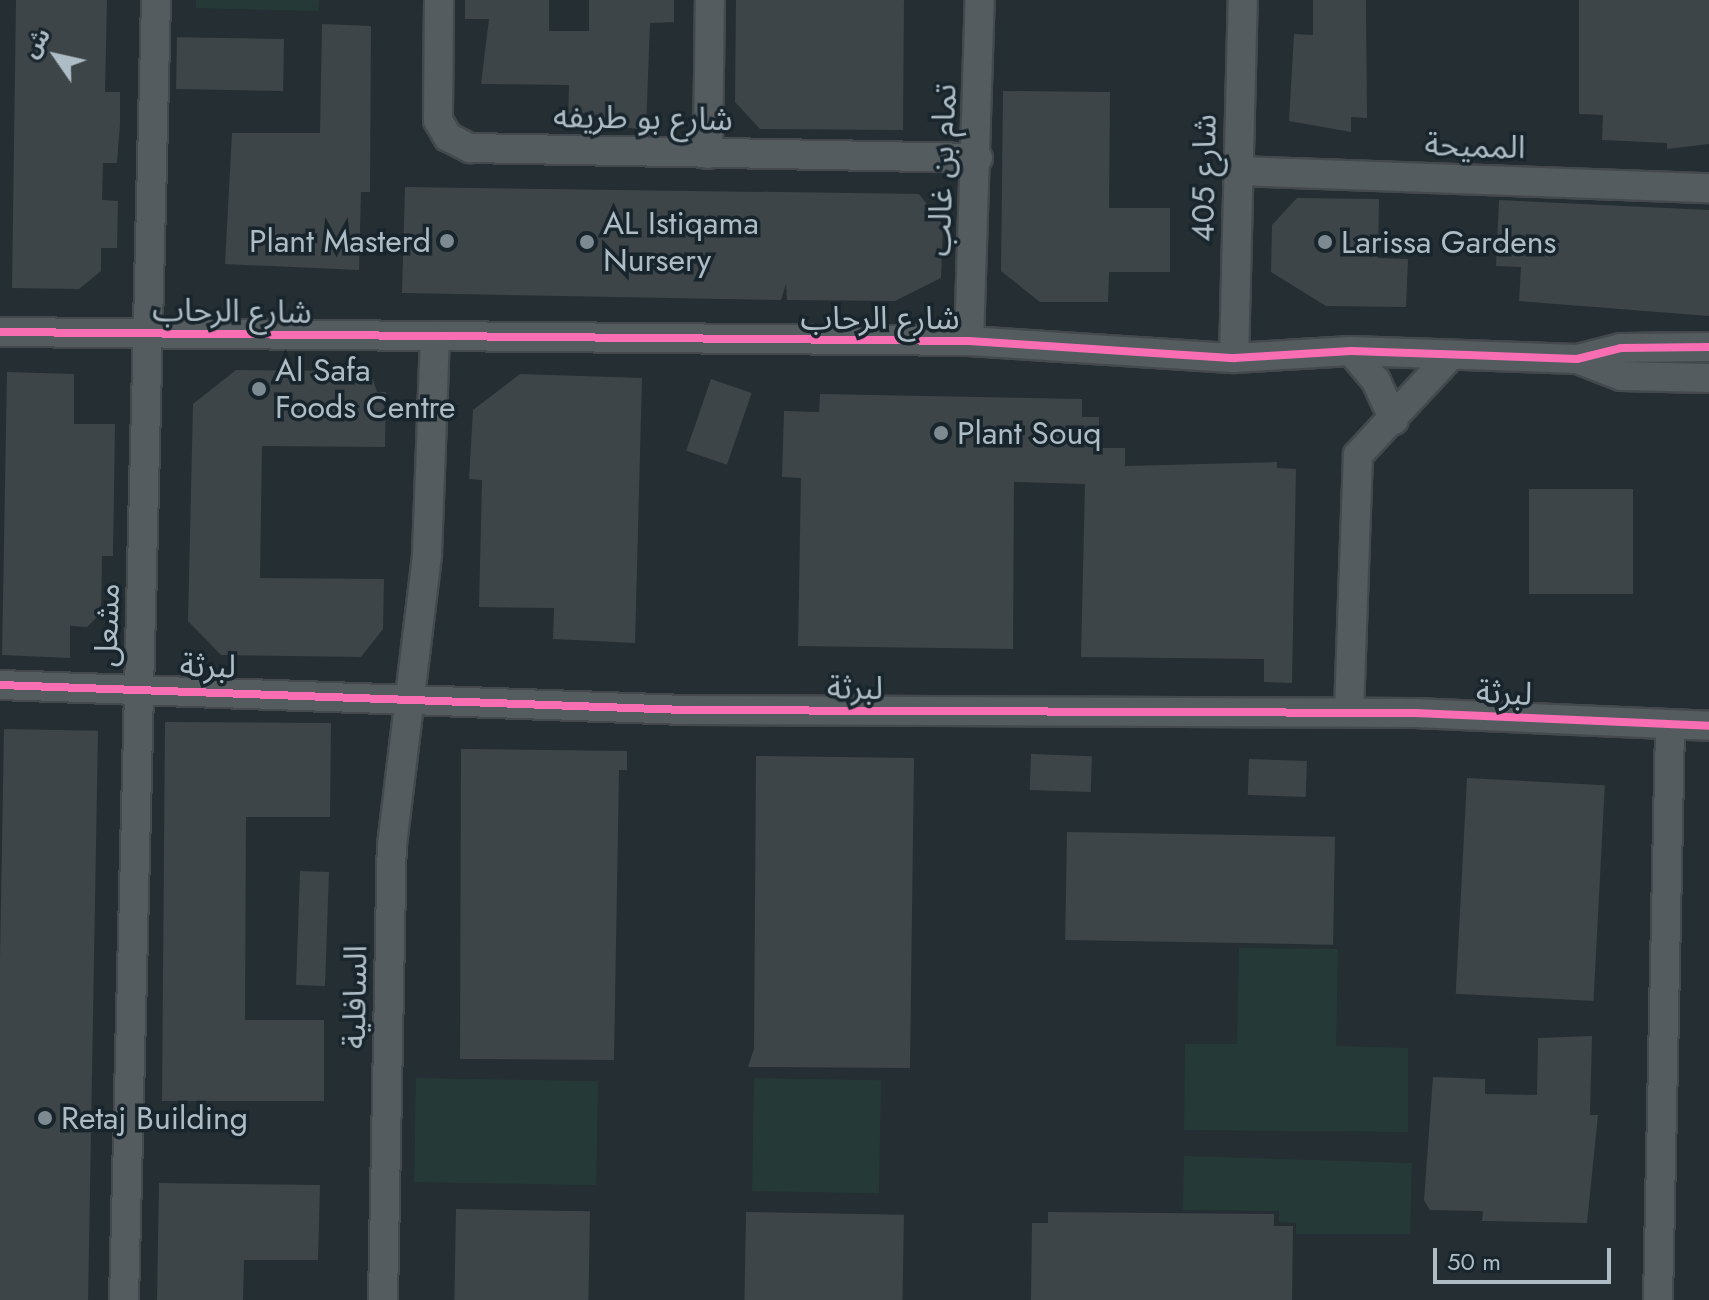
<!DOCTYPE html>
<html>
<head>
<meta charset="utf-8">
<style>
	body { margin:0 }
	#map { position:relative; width:1709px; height:1300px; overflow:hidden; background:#252e32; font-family:Jost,"Noto Sans Arabic",sans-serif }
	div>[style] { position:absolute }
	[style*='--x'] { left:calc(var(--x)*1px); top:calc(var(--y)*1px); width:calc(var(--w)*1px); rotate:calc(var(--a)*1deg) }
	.green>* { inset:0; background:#253a37; transform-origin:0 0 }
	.building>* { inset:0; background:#3d4548; transform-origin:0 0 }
	.roads { filter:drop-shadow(2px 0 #43494d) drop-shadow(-2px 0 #43494d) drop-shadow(0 2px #43494d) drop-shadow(0 -2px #43494d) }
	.minor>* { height:28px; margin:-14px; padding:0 14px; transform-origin:14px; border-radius:14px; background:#545c60 }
	.cycleway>* { height:8px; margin:-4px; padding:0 4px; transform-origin:4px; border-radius:4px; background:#f96db3 }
	.dots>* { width:22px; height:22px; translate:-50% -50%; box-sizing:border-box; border:4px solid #19252c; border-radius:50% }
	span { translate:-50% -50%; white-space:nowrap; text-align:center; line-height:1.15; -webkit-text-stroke:7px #19252c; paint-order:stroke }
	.street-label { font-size:32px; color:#adbcc5 }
	.poi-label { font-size:32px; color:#adbcc5 }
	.left { translate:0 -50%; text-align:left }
	.right { translate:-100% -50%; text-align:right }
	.north { position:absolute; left:16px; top:16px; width:80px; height:80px; -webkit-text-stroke:6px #19252c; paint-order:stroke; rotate:304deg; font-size:22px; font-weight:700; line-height:32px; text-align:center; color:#adbcc5 }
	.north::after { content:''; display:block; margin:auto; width:28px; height:36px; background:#adbcc5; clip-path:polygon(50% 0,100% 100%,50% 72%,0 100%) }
	.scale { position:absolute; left:1433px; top:1248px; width:178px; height:36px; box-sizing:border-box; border:4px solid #adbcc5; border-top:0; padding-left:10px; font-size:24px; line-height:28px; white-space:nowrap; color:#adbcc5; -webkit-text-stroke:6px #19252c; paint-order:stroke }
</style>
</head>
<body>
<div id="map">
	<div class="green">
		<div style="clip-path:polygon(196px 0,319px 0,318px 11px,196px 8px)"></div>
		<div style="clip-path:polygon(1239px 948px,1338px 949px,1336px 1046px,1408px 1048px,1408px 1132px,1184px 1130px,1185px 1044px,1237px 1044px)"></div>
		<div style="left:416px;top:1078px;width:182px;height:104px;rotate:1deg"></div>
		<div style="left:754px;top:1078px;width:127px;height:113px;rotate:1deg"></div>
		<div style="clip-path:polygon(1184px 1156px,1412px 1163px,1410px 1234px,1296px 1234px,1296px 1223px,1279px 1222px,1279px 1211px,1183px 1210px)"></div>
	</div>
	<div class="building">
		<div style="clip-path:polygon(16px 0,107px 0,105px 92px,120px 92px,120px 124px,117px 163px,103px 163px,102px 200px,118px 201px,117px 248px,101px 248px,101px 271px,79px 289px,12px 288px)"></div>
		<div style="clip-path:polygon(465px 0,549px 0,549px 31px,589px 31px,589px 0,674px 0,674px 22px,650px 23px,646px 130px,568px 120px,569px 85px,481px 84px,489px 19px,465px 19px)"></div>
		<div style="clip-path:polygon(736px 0,904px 0,903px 130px,760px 129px,735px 102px)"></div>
		<div style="clip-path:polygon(1313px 0,1366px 0,1367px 118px,1351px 117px,1351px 132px,1289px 121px,1294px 34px,1313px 35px)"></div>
		<div style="clip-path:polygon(1579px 0,1709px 0,1709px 144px,1667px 149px,1667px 143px,1602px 140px,1603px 115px,1579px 114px)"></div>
		<div style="clip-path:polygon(322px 24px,371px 26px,370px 192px,361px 192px,359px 270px,225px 264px,232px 133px,320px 133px)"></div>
		<div style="left:284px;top:39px;width:52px;height:107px;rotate:91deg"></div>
		<div style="clip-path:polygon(1003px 91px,1110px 92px,1109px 208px,1170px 208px,1170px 272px,1109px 272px,1108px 302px,1040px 302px,1001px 271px)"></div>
		<div style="clip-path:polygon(405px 187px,919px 194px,943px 225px,941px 278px,895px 301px,787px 300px,786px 284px,781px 300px,402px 293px)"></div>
		<div style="clip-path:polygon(1297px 198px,1379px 199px,1378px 258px,1408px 259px,1406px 307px,1326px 306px,1271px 272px,1272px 225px)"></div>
		<div style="clip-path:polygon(1499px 200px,1709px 210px,1709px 316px,1519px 301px,1521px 267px,1496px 266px)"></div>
		<div style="clip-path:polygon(236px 370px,370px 371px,377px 392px,386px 392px,385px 447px,262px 446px,260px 578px,384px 579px,383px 629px,361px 657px,221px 655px,188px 621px,193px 404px)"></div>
		<div style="clip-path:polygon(7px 372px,74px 374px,74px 424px,115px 424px,113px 556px,102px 556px,101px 613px,87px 627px,70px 626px,70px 658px,2px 655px)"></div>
		<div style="clip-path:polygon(520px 374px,642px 378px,635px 643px,553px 639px,554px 608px,479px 607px,482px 480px,469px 479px,473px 410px)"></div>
		<div style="left:711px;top:379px;width:43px;height:76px;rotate:19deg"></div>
		<div style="clip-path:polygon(820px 394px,1082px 399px,1082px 417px,1099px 417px,1099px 448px,1125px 448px,1125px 466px,1277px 462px,1277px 468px,1296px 469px,1292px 683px,1264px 682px,1264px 659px,1081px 657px,1085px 484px,1014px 482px,1013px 649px,798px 646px,801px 478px,782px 477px,784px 411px,819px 412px)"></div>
		<div style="left:1529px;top:489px;width:104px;height:105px"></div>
		<div style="clip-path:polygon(165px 722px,331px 723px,330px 817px,246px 817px,245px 1020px,324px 1020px,324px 1101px,162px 1101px)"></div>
		<div style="left:4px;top:729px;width:94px;height:571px;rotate:1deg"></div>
		<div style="clip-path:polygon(461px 749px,627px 751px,627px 770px,619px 770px,614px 1060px,460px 1059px)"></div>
		<div style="left:1031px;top:754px;width:61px;height:36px;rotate:2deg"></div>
		<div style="clip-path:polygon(756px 756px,914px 758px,910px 1068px,748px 1067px,754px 1049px)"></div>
		<div style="left:1249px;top:759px;width:58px;height:36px;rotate:2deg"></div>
		<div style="left:1467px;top:778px;width:138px;height:216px;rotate:3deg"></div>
		<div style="left:1067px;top:832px;width:268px;height:108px;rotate:1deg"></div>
		<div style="left:300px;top:871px;width:29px;height:114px;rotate:2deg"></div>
		<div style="clip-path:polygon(1592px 1036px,1590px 1115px,1598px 1115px,1587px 1223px,1482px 1221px,1483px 1211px,1430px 1210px,1424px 1200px,1433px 1077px,1485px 1079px,1485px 1094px,1537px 1095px,1538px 1038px)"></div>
		<div style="clip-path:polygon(159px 1183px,320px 1185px,318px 1260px,244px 1260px,243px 1300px,157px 1300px)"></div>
		<div style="left:456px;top:1209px;width:134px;height:91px;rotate:1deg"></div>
		<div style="left:746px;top:1212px;width:158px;height:88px;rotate:1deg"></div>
		<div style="clip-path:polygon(1048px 1212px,1274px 1214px,1274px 1226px,1293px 1226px,1292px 1300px,1031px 1300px,1032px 1223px,1048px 1223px)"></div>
	</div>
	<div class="roads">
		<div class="minor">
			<div style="--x:439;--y:0;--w:120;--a:90.5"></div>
			<div style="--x:438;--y:120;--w:20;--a:60"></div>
			<div style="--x:448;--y:137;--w:25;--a:27"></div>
			<div style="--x:470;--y:148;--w:508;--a:1.13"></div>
			<div style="--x:708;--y:154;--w:154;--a:-89.3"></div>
			<div style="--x:1238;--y:171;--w:471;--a:2.1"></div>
			<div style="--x:0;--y:332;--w:969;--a:0.53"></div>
			<div style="--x:969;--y:341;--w:266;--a:3.7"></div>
			<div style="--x:1234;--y:358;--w:117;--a:-3.4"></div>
			<div style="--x:1351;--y:351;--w:226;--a:2"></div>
			<div style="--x:1577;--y:359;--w:45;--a:-14"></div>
			<div style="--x:1621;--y:348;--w:88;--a:-0.7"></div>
			<div style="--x:969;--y:341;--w:341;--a:-88.2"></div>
			<div style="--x:1351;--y:351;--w:39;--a:50"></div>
			<div style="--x:1376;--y:381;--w:43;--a:65.2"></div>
			<div style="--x:1234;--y:358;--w:358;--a:-88.6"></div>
			<div style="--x:1577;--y:359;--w:47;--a:21.1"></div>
			<div style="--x:1621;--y:376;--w:88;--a:1.3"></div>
			<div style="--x:0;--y:685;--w:686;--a:2.09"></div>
			<div style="--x:686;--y:710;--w:729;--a:0.24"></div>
			<div style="--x:1415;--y:713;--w:294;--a:2.5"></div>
			<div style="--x:1349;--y:712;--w:257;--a:-88"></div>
			<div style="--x:1358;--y:455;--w:135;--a:-47.1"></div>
			<div style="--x:124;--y:1300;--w:1300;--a:-88.59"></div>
			<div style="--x:383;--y:1300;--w:455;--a:-88.9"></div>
			<div style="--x:392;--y:845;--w:293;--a:-83.1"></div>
			<div style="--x:427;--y:554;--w:217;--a:-87.9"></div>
			<div style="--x:1658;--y:1300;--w:574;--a:-88.8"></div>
		</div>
	</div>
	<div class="cycleway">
		<div style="--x:0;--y:332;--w:969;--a:0.53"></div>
		<div style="--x:969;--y:341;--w:266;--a:3.7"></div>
		<div style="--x:1234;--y:358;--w:117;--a:-3.4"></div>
		<div style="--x:1351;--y:351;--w:226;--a:2"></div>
		<div style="--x:1577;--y:359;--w:45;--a:-14"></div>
		<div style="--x:1621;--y:348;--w:88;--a:-0.7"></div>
		<div style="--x:0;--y:685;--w:686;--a:2.09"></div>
		<div style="--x:686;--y:710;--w:729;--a:0.24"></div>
		<div style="--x:1415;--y:713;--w:294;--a:2.5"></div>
	</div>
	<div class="dots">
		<div style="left:447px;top:241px;background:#7d8a92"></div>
		<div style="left:587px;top:242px;background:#7d8a92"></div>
		<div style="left:1325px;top:242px;background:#7d8a92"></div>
		<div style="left:259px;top:389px;background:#7d8a92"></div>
		<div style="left:941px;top:433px;background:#7d8a92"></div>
		<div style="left:45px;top:1118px;background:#7d8a92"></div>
	</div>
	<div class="street-label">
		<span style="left:643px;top:118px;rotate:1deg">شارع بو طريفه</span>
		<span style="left:1475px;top:146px;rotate:2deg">المميحة</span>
		<span style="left:942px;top:170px;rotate:-88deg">تمام بن غالب</span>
		<span style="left:1204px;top:178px;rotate:-89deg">شارع 405</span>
		<span style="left:232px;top:311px;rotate:1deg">شارع الرحاب</span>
		<span style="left:880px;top:318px">شارع الرحاب</span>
		<span style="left:107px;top:625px;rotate:-88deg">مشعل</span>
		<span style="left:208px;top:666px;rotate:2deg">لبرثة</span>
		<span style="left:855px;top:688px;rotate:1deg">لبرثة</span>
		<span style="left:1504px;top:693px;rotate:3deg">لبرثة</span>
		<span style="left:355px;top:997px;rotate:-89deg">السافلية</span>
	</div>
	<div class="poi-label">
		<span class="left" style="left:603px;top:242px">AL Istiqama<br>Nursery</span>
		<span class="right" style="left:431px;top:241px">Plant Masterd</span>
		<span class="left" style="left:1341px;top:242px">Larissa Gardens</span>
		<span class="left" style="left:275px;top:389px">Al Safa<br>Foods Centre</span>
		<span class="left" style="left:957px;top:433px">Plant Souq</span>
		<span class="left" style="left:61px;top:1118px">Retaj Building</span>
	</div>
	<div class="north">ش</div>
	<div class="scale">50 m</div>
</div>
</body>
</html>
